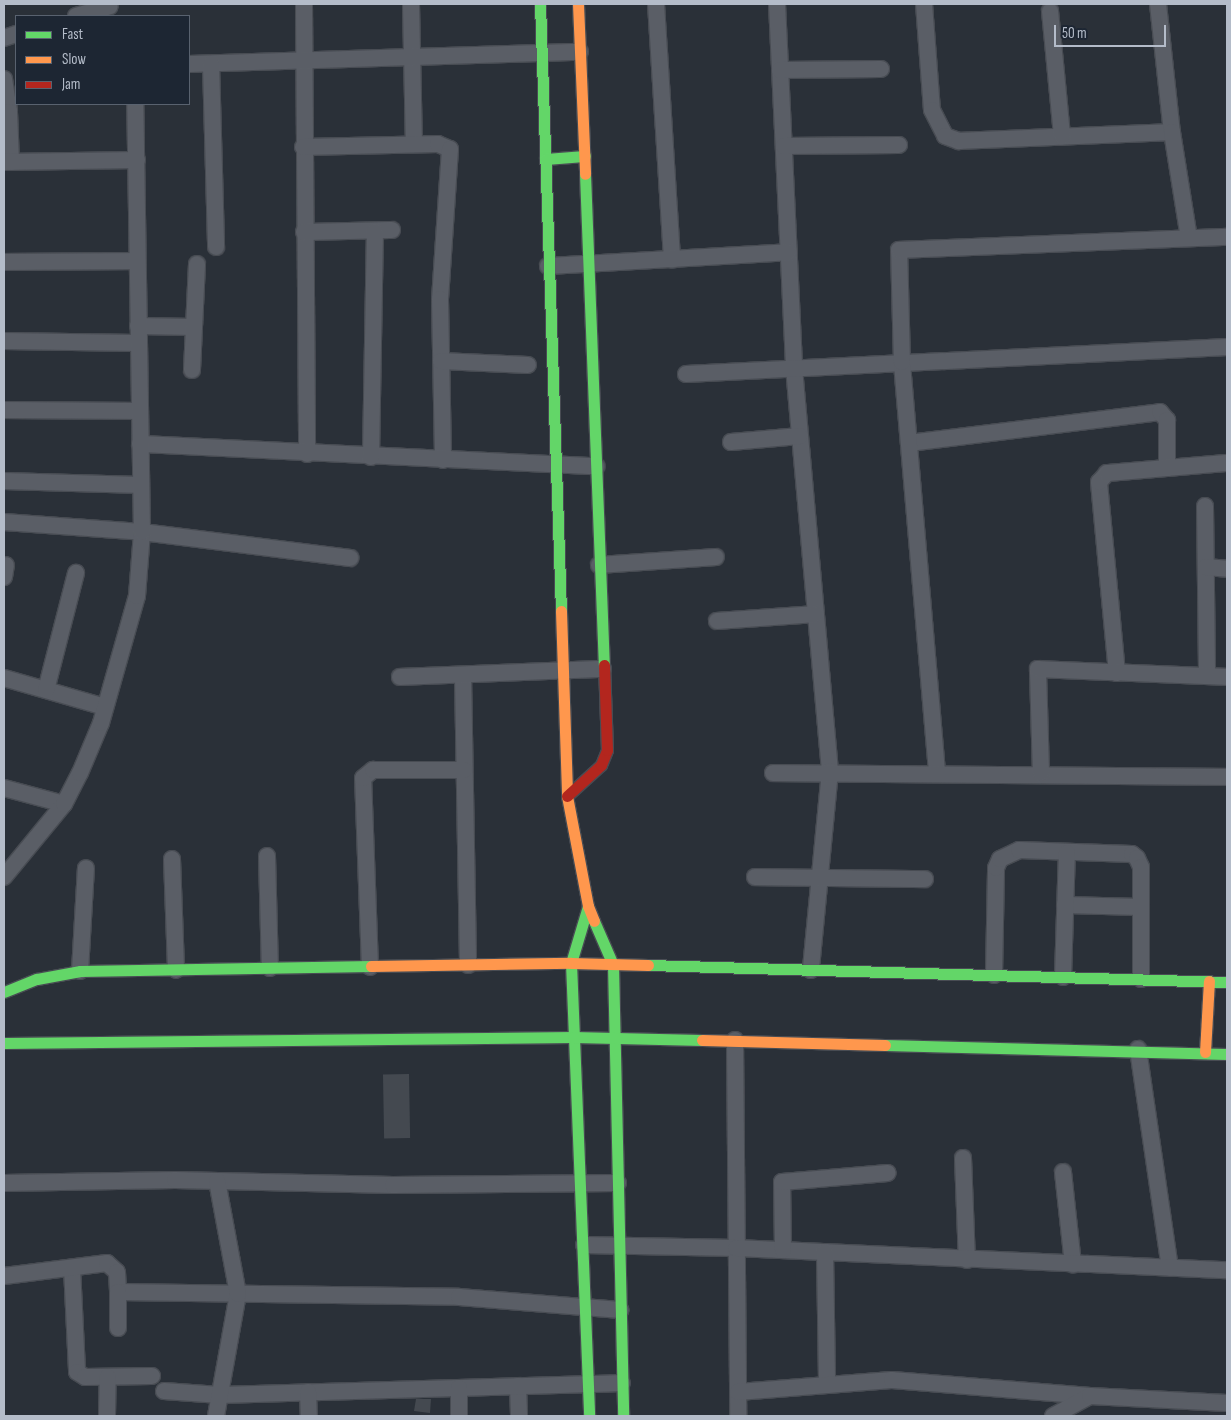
<!DOCTYPE html>
<html>
<head>
<meta charset="utf-8">
<style>
	body { margin:0 }
	#map { position:relative; width:1231px; height:1420px; overflow:hidden; background:#2a3038; font-family:"Sofia Sans Condensed",sans-serif }
	div>[style] { position:absolute }
	[style*='--x'] { left:calc(var(--x)*1px); top:calc(var(--y)*1px); width:calc(var(--w)*1px); rotate:calc(var(--a)*1deg) }
	.building>* { inset:0; background:#444950; transform-origin:0 0 }
	.roads { filter:drop-shadow(1px 0 #484c53) drop-shadow(-1px 0 #484c53) drop-shadow(0 1px #484c53) drop-shadow(0 -1px #484c53) }
	.street>* { height:16px; margin:-8px; padding:0 8px; transform-origin:8px; border-radius:8px; background:#5a5e66 }
	.fast>* { height:11px; margin:-5.5px; padding:0 5.5px; transform-origin:5.5px; border-radius:5.5px; background:#63d668 }
	.slow>* { height:11px; margin:-5.5px; padding:0 5.5px; transform-origin:5.5px; border-radius:5.5px; background:#ff974d }
	.jam>* { height:11px; margin:-5.5px; padding:0 5.5px; transform-origin:5.5px; border-radius:5.5px; background:#b3261e }
	span { translate:-50% -50%; white-space:nowrap; text-align:center; line-height:1.15; -webkit-text-stroke:4px #1d2633; paint-order:stroke }
	.frame { position:absolute; inset:0; border:5px solid #b4bcc9; pointer-events:none }
	.legend { position:absolute; left:15px; top:15px; width:175px; height:90px; box-sizing:border-box; background:#1d2633; border:1px solid #59626f; margin:0; padding:6px 9px; list-style:none; font-size:15px; color:#b4bcc9 }
	.legend li { display:flex; align-items:center; gap:10px; height:25px }
	.legend b { width:25px; border:1px solid #59626f }
	.scale { position:absolute; left:1054px; top:25px; width:112px; height:22px; box-sizing:border-box; border:2px solid #b4bcc9; border-top:0; padding-left:6px; font-size:15px; line-height:18px; white-space:nowrap; color:#b4bcc9; -webkit-text-stroke:4px #1d2633; paint-order:stroke }
</style>
</head>
<body>
<div id="map">
	<div class="building">
		<div style="left:409px;top:1074px;width:64px;height:26px;rotate:89deg"></div>
		<div style="clip-path:polygon(416px 1399px,431px 1399px,430px 1413px,414px 1411px)"></div>
	</div>
	<div class="roads">
		<div class="street">
			<div style="--x:304;--y:4;--w:450;--a:89.6"></div>
			<div style="--x:411;--y:4;--w:140;--a:88.8"></div>
			<div style="--x:656;--y:4;--w:256;--a:86.4"></div>
			<div style="--x:777;--y:4;--w:364;--a:87.3"></div>
			<div style="--x:794;--y:368;--w:405;--a:84.9"></div>
			<div style="--x:830;--y:771;--w:200;--a:95.5"></div>
			<div style="--x:924;--y:4;--w:106;--a:85.7"></div>
			<div style="--x:932;--y:110;--w:29;--a:63"></div>
			<div style="--x:945;--y:136;--w:15;--a:20"></div>
			<div style="--x:959;--y:141;--w:213;--a:-2.4"></div>
			<div style="--x:1158;--y:4;--w:129;--a:83.8"></div>
			<div style="--x:1172;--y:132;--w:107;--a:80.9"></div>
			<div style="--x:1050;--y:11;--w:126;--a:84.5"></div>
			<div style="--x:76;--y:16;--w:35;--a:-16"></div>
			<div style="--x:4;--y:38;--w:13;--a:-18"></div>
			<div style="--x:189;--y:64;--w:391;--a:-1.8"></div>
			<div style="--x:211;--y:64;--w:183;--a:88.4"></div>
			<div style="--x:780;--y:70;--w:101;--a:-0.6"></div>
			<div style="--x:4;--y:79;--w:33;--a:81"></div>
			<div style="--x:9;--y:112;--w:50;--a:87.7"></div>
			<div style="--x:784;--y:146;--w:115;--a:-0.5"></div>
			<div style="--x:303;--y:147;--w:135;--a:-1.3"></div>
			<div style="--x:438;--y:144;--w:13;--a:23"></div>
			<div style="--x:450;--y:149;--w:150;--a:93.8"></div>
			<div style="--x:440;--y:299;--w:161;--a:88.9"></div>
			<div style="--x:4;--y:162;--w:133;--a:-0.9"></div>
			<div style="--x:304;--y:232;--w:88;--a:-1.3"></div>
			<div style="--x:4;--y:262;--w:133;--a:-0.4"></div>
			<div style="--x:548;--y:266;--w:241;--a:-3.3"></div>
			<div style="--x:138;--y:326;--w:56;--a:1"></div>
			<div style="--x:4;--y:341;--w:134;--a:0.9"></div>
			<div style="--x:441;--y:361;--w:87;--a:2.6"></div>
			<div style="--x:192;--y:370;--w:106;--a:-87.3"></div>
			<div style="--x:686;--y:374;--w:542;--a:-2.86"></div>
			<div style="--x:4;--y:410;--w:135;--a:0.4"></div>
			<div style="--x:731;--y:442;--w:69;--a:-5"></div>
			<div style="--x:909;--y:443;--w:253;--a:-7"></div>
			<div style="--x:1160;--y:412;--w:11;--a:49"></div>
			<div style="--x:1167;--y:420;--w:48;--a:90"></div>
			<div style="--x:140;--y:444;--w:457;--a:2.8"></div>
			<div style="--x:371;--y:457;--w:226;--a:-89"></div>
			<div style="--x:4;--y:481;--w:137;--a:1.7"></div>
			<div style="--x:1205;--y:506;--w:170;--a:89.3"></div>
			<div style="--x:4;--y:522;--w:138;--a:4.1"></div>
			<div style="--x:142;--y:532;--w:210;--a:7.1"></div>
			<div style="--x:599;--y:565;--w:117;--a:-3.9"></div>
			<div style="--x:1206;--y:567;--w:21;--a:5"></div>
			<div style="--x:4;--y:577;--w:12;--a:-81"></div>
			<div style="--x:717;--y:621;--w:99;--a:-4"></div>
			<div style="--x:1117;--y:673;--w:192;--a:-95.4"></div>
			<div style="--x:1099;--y:482;--w:12;--a:-48"></div>
			<div style="--x:1107;--y:473;--w:120;--a:-4.8"></div>
			<div style="--x:463;--y:675;--w:290;--a:89"></div>
			<div style="--x:400;--y:677;--w:203;--a:-2.3"></div>
			<div style="--x:4;--y:678;--w:105;--a:16"></div>
			<div style="--x:46;--y:690;--w:121;--a:-75.6"></div>
			<div style="--x:937;--y:772;--w:411;--a:-94.9"></div>
			<div style="--x:902;--y:362;--w:112;--a:-91.5"></div>
			<div style="--x:899;--y:250;--w:328;--a:-2.3"></div>
			<div style="--x:773;--y:773;--w:454;--a:0.5"></div>
			<div style="--x:1041;--y:773;--w:104;--a:-91.7"></div>
			<div style="--x:1038;--y:669;--w:189;--a:2.4"></div>
			<div style="--x:4;--y:788;--w:62;--a:14.9"></div>
			<div style="--x:267;--y:856;--w:112;--a:88.5"></div>
			<div style="--x:172;--y:859;--w:111;--a:87.9"></div>
			<div style="--x:4;--y:877;--w:94;--a:-50.6"></div>
			<div style="--x:64;--y:804;--w:35;--a:-63"></div>
			<div style="--x:80;--y:773;--w:54;--a:-67.2"></div>
			<div style="--x:101;--y:723;--w:132;--a:-74.2"></div>
			<div style="--x:137;--y:596;--w:64;--a:-85.5"></div>
			<div style="--x:142;--y:532;--w:428;--a:-90.9"></div>
			<div style="--x:755;--y:877;--w:170;--a:0.7"></div>
			<div style="--x:1065;--y:905;--w:76;--a:1.5"></div>
			<div style="--x:370;--y:967;--w:189;--a:-92.1"></div>
			<div style="--x:363;--y:778;--w:13;--a:-39"></div>
			<div style="--x:373;--y:770;--w:91;--a:0"></div>
			<div style="--x:80;--y:971;--w:103;--a:-86.7"></div>
			<div style="--x:994;--y:975;--w:107;--a:-88.9"></div>
			<div style="--x:996;--y:868;--w:10;--a:-66"></div>
			<div style="--x:1000;--y:859;--w:21;--a:-25"></div>
			<div style="--x:1019;--y:850;--w:113;--a:2"></div>
			<div style="--x:1132;--y:854;--w:6;--a:39"></div>
			<div style="--x:1137;--y:858;--w:10;--a:66"></div>
			<div style="--x:1141;--y:867;--w:112;--a:90"></div>
			<div style="--x:1063;--y:977;--w:124;--a:-88.2"></div>
			<div style="--x:735;--y:1040;--w:376;--a:89.5"></div>
			<div style="--x:1138;--y:1049;--w:221;--a:81.7"></div>
			<div style="--x:963;--y:1158;--w:102;--a:87.8"></div>
			<div style="--x:1063;--y:1172;--w:93;--a:83.8"></div>
			<div style="--x:4;--y:1183;--w:171;--a:-1"></div>
			<div style="--x:175;--y:1180;--w:218;--a:1.3"></div>
			<div style="--x:393;--y:1185;--w:225;--a:-0.5"></div>
			<div style="--x:584;--y:1245;--w:152;--a:1.1"></div>
			<div style="--x:736;--y:1248;--w:491;--a:2.6"></div>
			<div style="--x:783;--y:1250;--w:68;--a:-90.8"></div>
			<div style="--x:782;--y:1182;--w:106;--a:-4.9"></div>
			<div style="--x:825;--y:1252;--w:133;--a:89.1"></div>
			<div style="--x:72;--y:1268;--w:104;--a:87.2"></div>
			<div style="--x:77;--y:1372;--w:9;--a:32"></div>
			<div style="--x:85;--y:1377;--w:67;--a:-0.9"></div>
			<div style="--x:4;--y:1276;--w:104;--a:-7.2"></div>
			<div style="--x:107;--y:1263;--w:13;--a:42"></div>
			<div style="--x:117;--y:1272;--w:20;--a:87"></div>
			<div style="--x:118;--y:1292;--w:341;--a:0.8"></div>
			<div style="--x:459;--y:1297;--w:162;--a:4.6"></div>
			<div style="--x:118;--y:1328;--w:36;--a:-90"></div>
			<div style="--x:518;--y:1386;--w:30;--a:88"></div>
			<div style="--x:164;--y:1391;--w:56;--a:4.1"></div>
			<div style="--x:220;--y:1395;--w:402;--a:-1.7"></div>
			<div style="--x:308;--y:1392;--w:24;--a:88"></div>
			<div style="--x:738;--y:1392;--w:154;--a:-4.5"></div>
			<div style="--x:892;--y:1380;--w:199;--a:4.6"></div>
			<div style="--x:107;--y:1416;--w:39;--a:-89"></div>
			<div style="--x:216;--y:1416;--w:124;--a:-79.8"></div>
			<div style="--x:238;--y:1294;--w:115;--a:-100.5"></div>
			<div style="--x:459;--y:1416;--w:28;--a:-90"></div>
			<div style="--x:1053;--y:1416;--w:42;--a:-28.4"></div>
			<div style="--x:1090;--y:1396;--w:137;--a:2.9"></div>
		</div>
		<div class="fast">
			<div style="--x:540;--y:4;--w:607;--a:88.02"></div>
			<div style="--x:545;--y:159;--w:40;--a:-4.3"></div>
			<div style="--x:585;--y:174;--w:491;--a:87.8"></div>
			<div style="--x:588;--y:906;--w:59;--a:106.6"></div>
			<div style="--x:571;--y:963;--w:453;--a:87.7"></div>
			<div style="--x:594;--y:921;--w:48;--a:66.6"></div>
			<div style="--x:613;--y:965;--w:451;--a:88.7"></div>
			<div style="--x:648;--y:965;--w:579;--a:1.68"></div>
			<div style="--x:4;--y:992;--w:35;--a:-22"></div>
			<div style="--x:37;--y:979;--w:44;--a:-10.5"></div>
			<div style="--x:80;--y:971;--w:291;--a:-1"></div>
			<div style="--x:4;--y:1043;--w:569;--a:-0.6"></div>
			<div style="--x:573;--y:1037;--w:129;--a:1.3"></div>
			<div style="--x:885;--y:1045;--w:342;--a:1.5"></div>
		</div>
		<div class="slow">
			<div style="--x:578;--y:4;--w:170;--a:87.6"></div>
			<div style="--x:561;--y:611;--w:185;--a:88.1"></div>
			<div style="--x:567;--y:796;--w:112;--a:79.2"></div>
			<div style="--x:588;--y:906;--w:16;--a:68"></div>
			<div style="--x:371;--y:966;--w:200;--a:-0.9"></div>
			<div style="--x:571;--y:963;--w:77;--a:1.5"></div>
			<div style="--x:702;--y:1040;--w:183;--a:1.6"></div>
			<div style="--x:1205;--y:1052;--w:71;--a:-86.8"></div>
		</div>
		<div class="jam">
			<div style="--x:567;--y:796;--w:46;--a:-42.4"></div>
			<div style="--x:601;--y:765;--w:16;--a:-68"></div>
			<div style="--x:607;--y:750;--w:85;--a:-92"></div>
		</div>
	</div>
	<div class="frame"></div>
	<ul class="legend">
	<li><b style="height:6px;background:#63d668"></b>Fast</li>
	<li><b style="height:6px;background:#ff974d"></b>Slow</li>
	<li><b style="height:6px;background:#b3261e"></b>Jam</li>
	</ul>
	<div class="scale">50 m</div>
</div>
</body>
</html>
